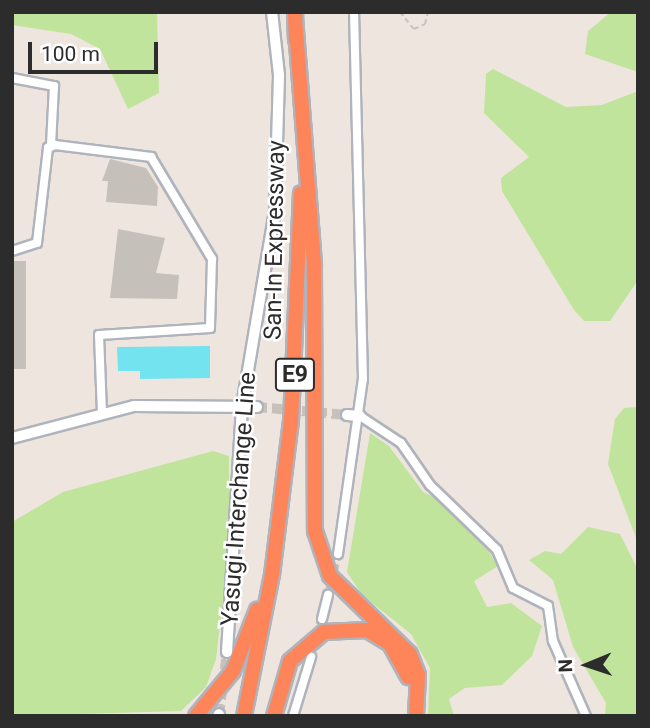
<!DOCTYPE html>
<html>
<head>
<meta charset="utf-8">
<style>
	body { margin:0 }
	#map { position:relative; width:650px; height:728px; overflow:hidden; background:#eee5df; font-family:Roboto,sans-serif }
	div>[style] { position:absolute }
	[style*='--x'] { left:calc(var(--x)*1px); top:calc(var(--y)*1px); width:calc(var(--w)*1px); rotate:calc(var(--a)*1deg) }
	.green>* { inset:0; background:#c1e49c }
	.water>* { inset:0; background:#73e3ef }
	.building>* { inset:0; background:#c6c0ba; transform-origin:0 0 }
	.street-tunnel>* { height:8px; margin-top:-4px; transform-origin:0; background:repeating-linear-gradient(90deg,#c7c0bb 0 8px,transparent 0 12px) }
	.secondary-tunnel>* { height:10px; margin-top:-5px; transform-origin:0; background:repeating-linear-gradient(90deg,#c7c0bb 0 10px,transparent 0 15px) }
	.path>* { height:2px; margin-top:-1px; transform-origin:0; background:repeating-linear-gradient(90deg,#c4c4c4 0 5px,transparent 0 8.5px) }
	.roads { filter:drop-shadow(2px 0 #afb4bc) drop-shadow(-2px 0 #afb4bc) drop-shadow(0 2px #afb4bc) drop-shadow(0 -2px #afb4bc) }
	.street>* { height:8px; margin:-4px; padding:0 4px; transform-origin:4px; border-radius:4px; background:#fff }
	.secondary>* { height:10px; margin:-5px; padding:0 5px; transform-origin:5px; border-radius:5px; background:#fff }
	.highway>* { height:14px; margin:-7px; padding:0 7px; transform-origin:7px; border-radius:7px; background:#fe855a }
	span { translate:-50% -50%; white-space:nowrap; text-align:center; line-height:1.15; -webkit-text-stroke:5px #fff; paint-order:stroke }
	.shield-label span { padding:2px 5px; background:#fff; border:2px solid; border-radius:5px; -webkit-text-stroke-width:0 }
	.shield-label { font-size:23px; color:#2c2c2c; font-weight:700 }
	.street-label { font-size:24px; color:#2c2c2c }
	.frame { position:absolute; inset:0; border:14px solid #2c2c2c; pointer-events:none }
	.north { position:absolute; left:552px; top:630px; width:70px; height:70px; -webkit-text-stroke:5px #fff; paint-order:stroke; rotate:268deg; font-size:19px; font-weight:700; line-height:28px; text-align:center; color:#2c2c2c }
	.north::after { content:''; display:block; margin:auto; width:24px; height:32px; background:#2c2c2c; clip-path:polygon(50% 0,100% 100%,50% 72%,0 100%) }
	.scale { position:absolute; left:28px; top:42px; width:130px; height:32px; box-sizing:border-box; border:4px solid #2c2c2c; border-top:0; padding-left:9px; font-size:21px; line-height:24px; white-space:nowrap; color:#2c2c2c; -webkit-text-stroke:5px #fff; paint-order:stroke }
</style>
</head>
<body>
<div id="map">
	<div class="green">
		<div style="clip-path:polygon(12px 12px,157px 12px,159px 93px,128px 109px,100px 49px,71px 34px,12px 25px)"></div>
		<div style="clip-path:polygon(611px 12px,638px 12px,638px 72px,585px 54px,588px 31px)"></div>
		<div style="clip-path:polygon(493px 69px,566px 107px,602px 105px,638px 91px,638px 280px,610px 321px,584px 321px,574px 310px,502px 191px,501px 178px,529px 157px,484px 113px,486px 74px)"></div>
		<div style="clip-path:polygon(638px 407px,638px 543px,608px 464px,615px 419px,624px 408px)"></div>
		<div style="clip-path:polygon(370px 433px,389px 446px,423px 492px,443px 501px,482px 541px,498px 566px,474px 581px,487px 607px,511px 603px,542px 626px,532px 656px,502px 685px,465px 688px,449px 699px,454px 716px,428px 716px,430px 668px,411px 634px,362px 595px,347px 572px)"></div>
		<div style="clip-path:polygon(213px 451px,229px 456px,229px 548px,216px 659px,206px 687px,181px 711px,12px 716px,12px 522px,63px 492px)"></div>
		<div style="clip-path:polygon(588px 527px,620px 534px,638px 570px,638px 716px,605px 716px,606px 703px,573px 647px,553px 580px,529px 560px,545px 551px,561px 554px)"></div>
	</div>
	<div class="water">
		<div style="clip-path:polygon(210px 346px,210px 378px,140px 379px,140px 371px,118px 371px,117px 347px)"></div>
	</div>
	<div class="building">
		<div style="clip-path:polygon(110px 159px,146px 168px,158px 187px,157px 206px,106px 202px,108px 181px,102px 181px)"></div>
		<div style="clip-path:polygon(118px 229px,165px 238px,156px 273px,179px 275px,177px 299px,110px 298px)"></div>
		<div style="left:12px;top:261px;width:14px;height:108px"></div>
	</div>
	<div class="street-tunnel">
		<div style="--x:328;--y:595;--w:42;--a:-76.3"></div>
	</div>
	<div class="secondary-tunnel">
		<div style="--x:257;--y:407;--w:90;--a:5.1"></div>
		<div style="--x:219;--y:714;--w:63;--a:-82.6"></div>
	</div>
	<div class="path">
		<div style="--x:400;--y:12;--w:22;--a:51"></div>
		<div style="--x:414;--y:29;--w:12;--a:-24"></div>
		<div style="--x:425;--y:24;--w:12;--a:-76"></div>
	</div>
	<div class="roads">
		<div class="street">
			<div style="--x:12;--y:78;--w:43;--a:10.8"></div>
			<div style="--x:54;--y:86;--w:60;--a:92.9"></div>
			<div style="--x:12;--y:251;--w:26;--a:-18"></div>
			<div style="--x:37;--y:243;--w:96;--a:-83.4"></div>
			<div style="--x:48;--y:148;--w:8;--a:-23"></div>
			<div style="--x:55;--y:145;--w:97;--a:7.1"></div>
			<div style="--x:151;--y:157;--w:119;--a:59.1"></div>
			<div style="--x:212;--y:259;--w:69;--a:91.7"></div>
			<div style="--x:210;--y:328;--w:111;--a:176.4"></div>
			<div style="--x:99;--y:335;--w:78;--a:87.8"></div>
			<div style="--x:360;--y:416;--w:49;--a:33.4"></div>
			<div style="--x:401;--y:443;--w:51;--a:55.4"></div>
			<div style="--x:430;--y:485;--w:93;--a:44.1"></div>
			<div style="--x:497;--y:550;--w:41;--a:67.2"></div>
			<div style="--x:513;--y:588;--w:39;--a:27"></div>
			<div style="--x:548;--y:606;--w:35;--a:82"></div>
			<div style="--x:553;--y:641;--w:82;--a:66.3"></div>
			<div style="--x:338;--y:554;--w:177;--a:-81.9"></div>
			<div style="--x:363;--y:379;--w:367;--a:-91.4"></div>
			<div style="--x:322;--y:619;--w:25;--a:-76"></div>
			<div style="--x:293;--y:716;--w:62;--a:-73"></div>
		</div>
		<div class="secondary">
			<div style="--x:347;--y:415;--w:13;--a:4"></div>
			<div style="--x:12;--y:438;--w:126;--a:-14.7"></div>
			<div style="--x:134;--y:406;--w:123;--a:0.5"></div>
			<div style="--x:227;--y:652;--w:246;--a:-86.5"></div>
			<div style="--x:242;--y:406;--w:198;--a:-80.4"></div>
			<div style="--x:275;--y:211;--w:136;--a:-88.3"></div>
			<div style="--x:279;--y:75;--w:63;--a:-96.3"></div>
			<div style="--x:218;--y:716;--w:2;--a:-63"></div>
		</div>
		<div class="highway">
			<div style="--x:295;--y:12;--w:28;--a:88"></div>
			<div style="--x:296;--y:30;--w:237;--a:85.6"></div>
			<div style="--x:314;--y:266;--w:265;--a:89.8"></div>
			<div style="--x:315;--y:531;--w:47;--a:71.6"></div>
			<div style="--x:330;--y:576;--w:112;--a:44.3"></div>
			<div style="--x:410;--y:654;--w:22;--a:69"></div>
			<div style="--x:418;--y:675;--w:41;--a:92.8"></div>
			<div style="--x:196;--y:716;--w:58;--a:-50.6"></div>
			<div style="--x:233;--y:671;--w:66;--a:-68.5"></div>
			<div style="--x:244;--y:716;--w:144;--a:-78.8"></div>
			<div style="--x:272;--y:575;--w:155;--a:-83"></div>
			<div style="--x:291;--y:421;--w:228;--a:-87.5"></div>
			<div style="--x:274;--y:716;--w:57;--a:-73.8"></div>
			<div style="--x:290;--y:661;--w:45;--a:-40.5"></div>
			<div style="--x:324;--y:632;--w:43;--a:-2.7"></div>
			<div style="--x:367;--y:630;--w:27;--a:31"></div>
			<div style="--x:390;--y:644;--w:38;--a:61"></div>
		</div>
	</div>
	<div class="shield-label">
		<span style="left:295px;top:375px">E9</span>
	</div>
	<div class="street-label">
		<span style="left:275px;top:240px;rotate:-89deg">San-In Expressway</span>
		<span style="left:239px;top:499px;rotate:-86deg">Yasugi Interchange Line</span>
	</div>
	<div class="frame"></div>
	<div class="north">N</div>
	<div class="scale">100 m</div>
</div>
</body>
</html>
